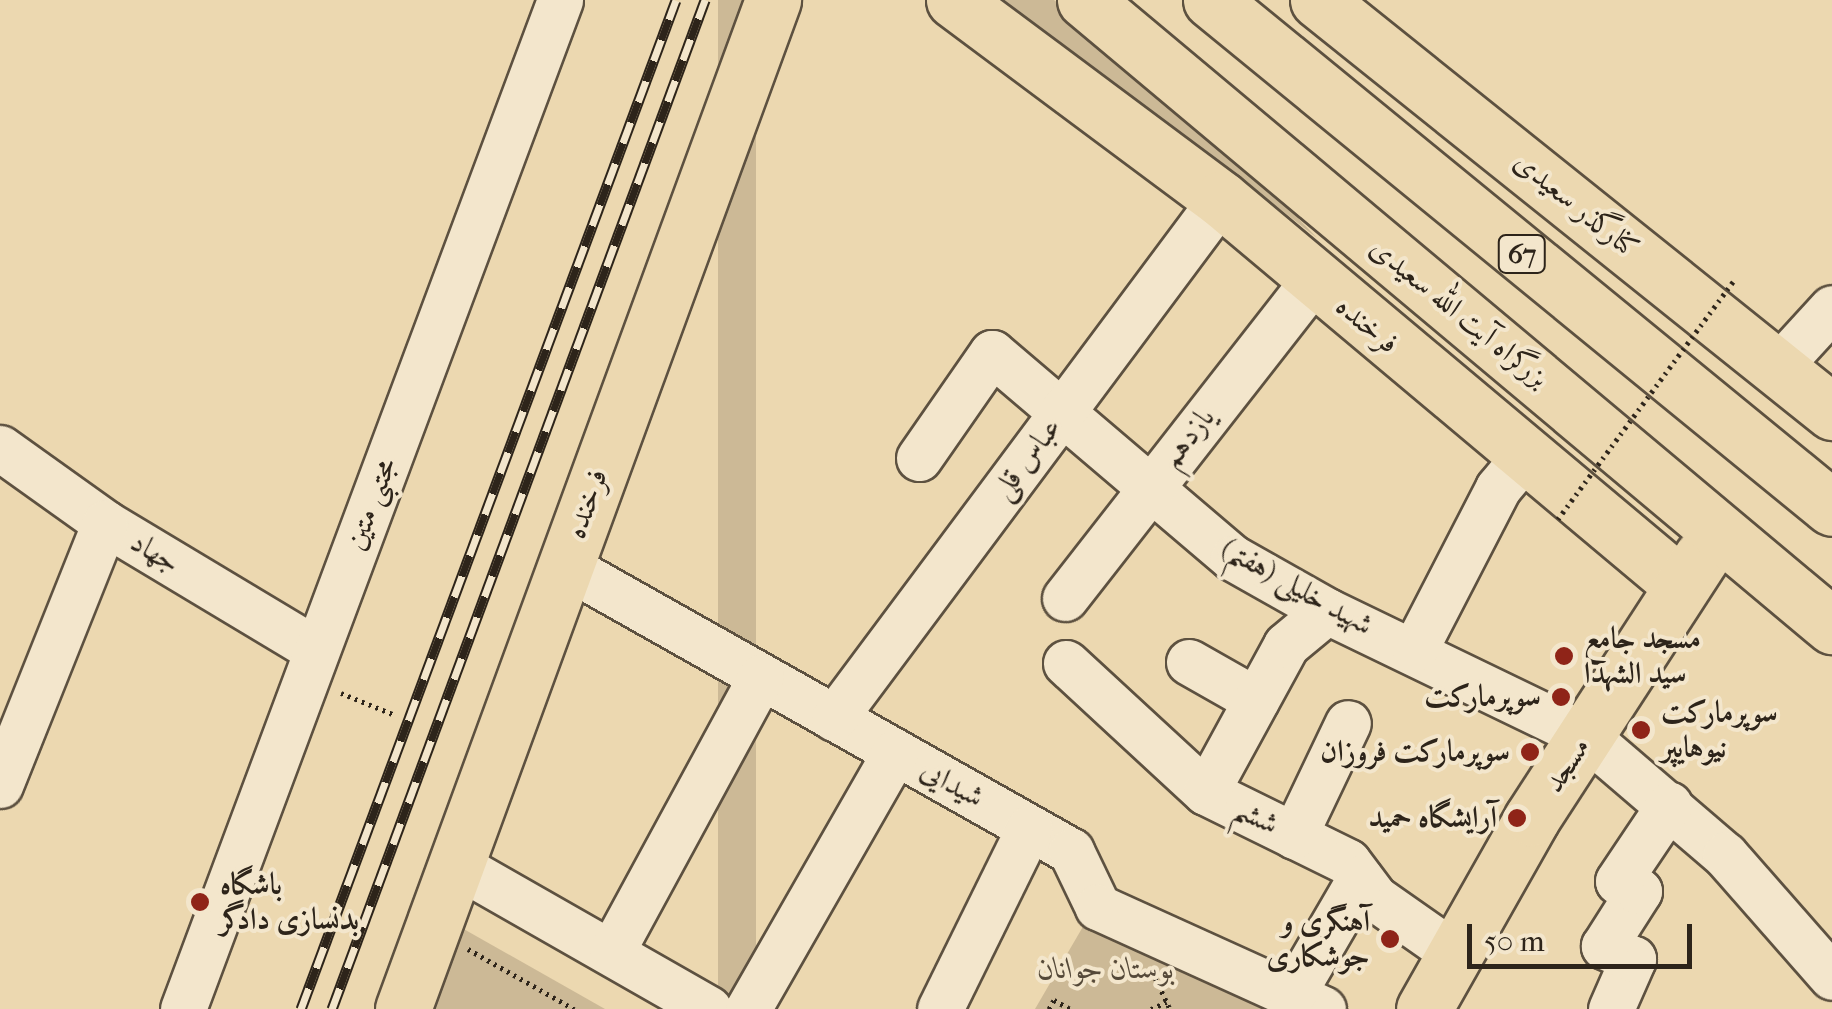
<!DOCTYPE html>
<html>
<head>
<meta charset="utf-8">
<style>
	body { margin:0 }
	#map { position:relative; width:1832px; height:1009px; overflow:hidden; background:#ecd8b0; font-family:"IM FELL French Canon",Amiri,serif }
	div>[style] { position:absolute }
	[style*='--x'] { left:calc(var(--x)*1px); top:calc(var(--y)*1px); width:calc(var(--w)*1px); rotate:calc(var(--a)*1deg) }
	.green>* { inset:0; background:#ccb996; transform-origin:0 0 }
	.path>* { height:5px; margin-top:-2.5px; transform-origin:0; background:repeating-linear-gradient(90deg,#2d241a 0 2.5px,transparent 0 7.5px) }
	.roads { filter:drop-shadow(2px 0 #5d5140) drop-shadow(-2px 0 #5d5140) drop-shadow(0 2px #5d5140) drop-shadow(0 -2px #5d5140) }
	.minor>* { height:45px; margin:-22.5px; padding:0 22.5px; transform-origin:22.5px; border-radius:22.5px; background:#f3e6cc }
	.major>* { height:55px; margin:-27.5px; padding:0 27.5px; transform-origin:27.5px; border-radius:27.5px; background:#ecd8b0 }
	.highway>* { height:55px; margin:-27.5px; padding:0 27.5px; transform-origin:27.5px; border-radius:27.5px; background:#ecd8b0 }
	.rail>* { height:11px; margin-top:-5.5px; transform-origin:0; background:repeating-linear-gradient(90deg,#f3e6cc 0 22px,#2d241a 0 44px); box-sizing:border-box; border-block:2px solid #2d241a }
	.path-bridge>* { height:5px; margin-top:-2.5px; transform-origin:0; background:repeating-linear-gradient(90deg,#2d241a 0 2.5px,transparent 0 7.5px) }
	.dots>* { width:28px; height:28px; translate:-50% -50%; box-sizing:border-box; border:5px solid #f3e6cc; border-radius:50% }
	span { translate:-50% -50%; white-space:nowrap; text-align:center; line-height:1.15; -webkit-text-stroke:8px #f3e6cc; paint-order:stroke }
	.shield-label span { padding:2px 8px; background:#f3e6cc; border:2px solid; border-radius:8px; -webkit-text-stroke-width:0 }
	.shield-label { font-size:28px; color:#2d241a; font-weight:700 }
	.street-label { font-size:30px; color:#2d241a }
	.poi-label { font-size:30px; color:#2d241a; font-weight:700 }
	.left { translate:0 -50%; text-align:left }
	.right { translate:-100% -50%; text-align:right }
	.park-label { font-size:30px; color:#554939; font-style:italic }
	.scale { position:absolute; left:1467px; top:924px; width:225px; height:45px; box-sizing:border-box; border:5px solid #2d241a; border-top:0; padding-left:12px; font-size:30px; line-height:35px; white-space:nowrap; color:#2d241a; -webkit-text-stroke:8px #f3e6cc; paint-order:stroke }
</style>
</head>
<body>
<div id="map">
	<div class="green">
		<div style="left:718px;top:0;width:38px;height:1075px"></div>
		<div style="clip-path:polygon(985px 0,1054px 0,1214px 130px,1317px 238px,1198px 145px,1191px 152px)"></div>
		<div style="clip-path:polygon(1088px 918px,1281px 1009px,1035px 1009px)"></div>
		<div style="clip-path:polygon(446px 919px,605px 1009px,413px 1009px)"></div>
	</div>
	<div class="path">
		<div style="--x:341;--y:693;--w:58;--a:22.2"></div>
		<div style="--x:468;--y:949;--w:122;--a:29.5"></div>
		<div style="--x:1152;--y:971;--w:42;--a:64.7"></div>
		<div style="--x:1049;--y:1009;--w:10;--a:-61"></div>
		<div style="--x:1054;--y:1000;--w:18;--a:29"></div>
		<div style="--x:1151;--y:1009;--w:17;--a:-24"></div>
	</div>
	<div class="roads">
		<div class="minor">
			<div style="--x:1777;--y:368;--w:81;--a:-47.5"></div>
			<div style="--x:0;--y:448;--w:129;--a:35.5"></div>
			<div style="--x:105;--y:523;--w:246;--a:31"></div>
			<div style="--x:919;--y:458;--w:128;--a:-55.2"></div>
			<div style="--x:992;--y:353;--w:316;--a:40.4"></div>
			<div style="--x:1233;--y:558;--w:108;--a:29.4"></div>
			<div style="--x:1327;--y:611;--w:288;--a:25.8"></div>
			<div style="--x:1586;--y:736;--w:183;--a:40.6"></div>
			<div style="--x:1725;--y:855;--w:162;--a:48.7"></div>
			<div style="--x:564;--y:565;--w:582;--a:29.43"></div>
			<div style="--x:1071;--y:851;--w:62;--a:64.3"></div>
			<div style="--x:1098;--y:907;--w:247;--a:24.4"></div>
			<div style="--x:1065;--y:598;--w:405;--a:-52"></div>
			<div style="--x:1415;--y:649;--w:181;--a:-62.7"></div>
			<div style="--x:1498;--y:488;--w:40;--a:-50"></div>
			<div style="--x:1189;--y:662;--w:77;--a:29.6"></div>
			<div style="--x:1066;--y:663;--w:190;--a:42.7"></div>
			<div style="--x:1206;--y:792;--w:158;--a:26.2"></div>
			<div style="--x:1348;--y:862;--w:45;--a:53.1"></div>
			<div style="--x:1375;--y:898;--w:98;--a:35"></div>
			<div style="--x:834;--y:718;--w:647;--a:-53.29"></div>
			<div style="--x:0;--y:785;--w:282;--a:-68.2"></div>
			<div style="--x:1206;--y:792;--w:167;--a:-61.4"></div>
			<div style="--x:1286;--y:645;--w:53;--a:-39.7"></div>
			<div style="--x:1294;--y:836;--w:125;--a:-64.5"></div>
			<div style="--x:455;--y:864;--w:292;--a:29.7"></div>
			<div style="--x:612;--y:951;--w:312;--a:-61.5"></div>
			<div style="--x:1292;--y:995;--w:135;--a:-59.8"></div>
			<div style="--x:183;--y:1009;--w:1077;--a:-69.51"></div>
			<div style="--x:748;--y:1009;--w:296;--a:-60.2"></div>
			<div style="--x:940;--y:1009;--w:202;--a:-63.8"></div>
			<div style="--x:1611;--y:1009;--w:55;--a:-66.3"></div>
			<div style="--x:1633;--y:959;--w:32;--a:-156"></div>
			<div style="--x:1604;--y:946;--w:65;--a:-57.5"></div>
			<div style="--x:1639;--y:891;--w:23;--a:-155"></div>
			<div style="--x:1618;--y:881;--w:92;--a:-56.1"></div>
		</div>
		<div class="major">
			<div style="--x:954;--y:0;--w:333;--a:36.7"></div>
			<div style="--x:1221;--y:199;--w:599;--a:39.99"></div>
			<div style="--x:1318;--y:0;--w:659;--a:38.71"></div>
			<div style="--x:403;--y:1009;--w:1075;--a:-69.86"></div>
			<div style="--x:1424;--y:1009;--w:219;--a:-60.5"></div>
			<div style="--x:1532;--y:818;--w:312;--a:-57"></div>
		</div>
		<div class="highway">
			<div style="--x:1085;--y:0;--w:975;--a:39.96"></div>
			<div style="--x:1211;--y:0;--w:802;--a:39.28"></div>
		</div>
	</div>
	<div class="rail">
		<div style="--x:301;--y:1009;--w:1076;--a:-69.61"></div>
		<div style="--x:332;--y:1009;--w:1076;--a:-69.71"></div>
	</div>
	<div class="path-bridge">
		<div style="--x:1558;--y:519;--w:298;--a:-53.6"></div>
	</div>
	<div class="dots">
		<div style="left:1564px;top:656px;background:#8f2418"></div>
		<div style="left:1561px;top:697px;background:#8f2418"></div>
		<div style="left:1641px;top:730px;background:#8f2418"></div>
		<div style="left:1530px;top:752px;background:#8f2418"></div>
		<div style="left:1517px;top:818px;background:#8f2418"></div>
		<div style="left:200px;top:902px;background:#8f2418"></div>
		<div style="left:1390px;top:939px;background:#8f2418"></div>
	</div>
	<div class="shield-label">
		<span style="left:1522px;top:254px">67</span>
	</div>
	<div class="street-label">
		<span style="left:1576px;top:205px;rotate:39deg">کنارگذر سعیدی</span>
		<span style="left:1459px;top:313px;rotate:39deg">بزرگراه آیت الله سعیدی</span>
		<span style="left:1367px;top:325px;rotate:40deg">فرخنده</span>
		<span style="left:1188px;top:438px;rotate:-52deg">یازدهم</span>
		<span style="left:1027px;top:459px;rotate:-53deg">عباس قلی</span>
		<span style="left:371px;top:504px;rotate:-69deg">مجتبی متین</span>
		<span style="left:587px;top:504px;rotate:-70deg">فرخنده</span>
		<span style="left:155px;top:553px;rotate:31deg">جهاد</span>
		<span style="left:1297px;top:587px;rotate:29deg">شهید خلیلی (هفتم)</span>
		<span style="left:1567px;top:765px;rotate:-57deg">مسجد</span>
		<span style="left:952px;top:784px;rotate:29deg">شیدایی</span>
		<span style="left:1256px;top:817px;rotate:26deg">ششم</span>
	</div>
	<div class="poi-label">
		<span class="left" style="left:1584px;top:656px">مسجد جامع<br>سید الشهدا</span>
		<span class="right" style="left:1541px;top:697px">سوپرمارکت</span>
		<span class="left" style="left:1661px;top:730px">سوپرمارکت<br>نیوهایپر</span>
		<span class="right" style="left:1510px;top:752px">سوپرمارکت فروزان</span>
		<span class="right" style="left:1497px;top:818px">آرایشگاه حمید</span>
		<span class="left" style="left:220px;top:902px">باشگاه<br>بدنسازی دادگر</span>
		<span class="right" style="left:1370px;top:939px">آهنگری و<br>جوشکاری</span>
	</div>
	<div class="park-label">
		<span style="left:1106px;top:969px">بوستان جوانان</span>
	</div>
	<div class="scale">50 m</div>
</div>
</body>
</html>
